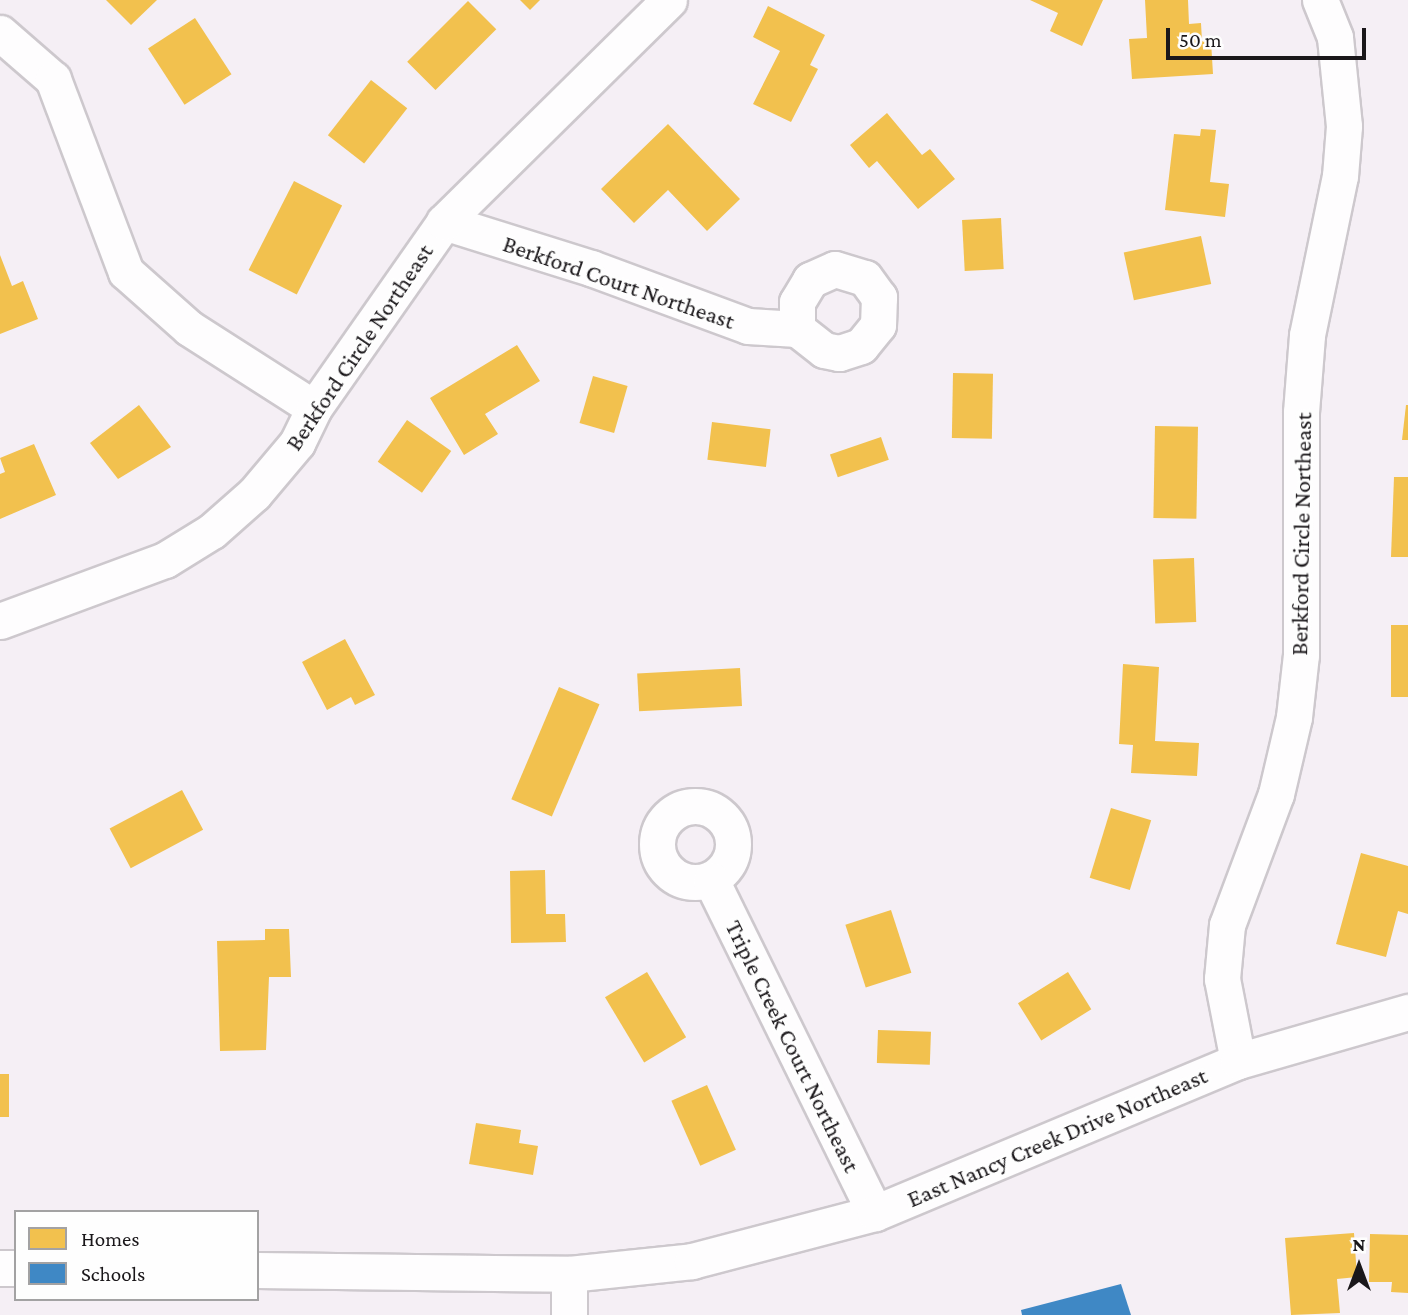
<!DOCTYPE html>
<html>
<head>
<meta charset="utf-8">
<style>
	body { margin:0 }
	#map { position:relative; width:1408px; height:1315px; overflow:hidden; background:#f5eff5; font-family:"Crimson Pro",serif }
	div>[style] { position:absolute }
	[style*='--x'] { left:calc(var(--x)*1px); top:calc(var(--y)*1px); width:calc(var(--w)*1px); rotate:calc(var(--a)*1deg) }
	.homes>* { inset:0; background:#f2c14e; transform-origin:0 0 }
	.schools>* { inset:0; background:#3f88c5 }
	.roads { filter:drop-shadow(2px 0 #cdc8cd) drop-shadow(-2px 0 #cdc8cd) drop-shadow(0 2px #cdc8cd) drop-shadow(0 -2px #cdc8cd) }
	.minor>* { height:35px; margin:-17.5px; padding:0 17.5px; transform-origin:17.5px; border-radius:17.5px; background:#fefdfe }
	.minor>.ring { margin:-17.5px; padding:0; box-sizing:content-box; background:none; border:35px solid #fefdfe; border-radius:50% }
	span { translate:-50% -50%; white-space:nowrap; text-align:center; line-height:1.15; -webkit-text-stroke:7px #fefefe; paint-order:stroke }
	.street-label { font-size:24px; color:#1a171a }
	.legend { position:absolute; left:14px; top:1210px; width:245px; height:91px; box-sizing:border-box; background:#fefefe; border:2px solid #a3a2a3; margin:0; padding:9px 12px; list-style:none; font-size:21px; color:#1a171a }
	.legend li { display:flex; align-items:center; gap:14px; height:35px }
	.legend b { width:35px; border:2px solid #a3a2a3 }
	.north { position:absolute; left:1324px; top:1231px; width:70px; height:70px; -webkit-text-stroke:5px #fefefe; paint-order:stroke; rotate:0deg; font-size:19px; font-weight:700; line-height:28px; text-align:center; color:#1a171a }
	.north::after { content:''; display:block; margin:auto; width:24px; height:32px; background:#1a171a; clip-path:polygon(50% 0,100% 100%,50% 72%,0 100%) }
	.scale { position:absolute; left:1166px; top:28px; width:200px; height:32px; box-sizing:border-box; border:4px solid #1a171a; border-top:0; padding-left:9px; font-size:21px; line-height:24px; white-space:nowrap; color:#1a171a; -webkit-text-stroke:5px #fefefe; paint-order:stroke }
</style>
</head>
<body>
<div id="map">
	<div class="homes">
		<div style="clip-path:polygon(106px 0,157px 0,131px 25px)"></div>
		<div style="clip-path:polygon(520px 0,540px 0,530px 10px)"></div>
		<div style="clip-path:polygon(1030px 0,1103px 0,1082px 46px,1050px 31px,1058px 13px)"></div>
		<div style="clip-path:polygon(1145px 0,1188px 0,1189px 24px,1201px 23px,1202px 41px,1211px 41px,1213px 74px,1132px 79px,1129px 39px,1147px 38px)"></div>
		<div style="left:468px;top:1px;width:40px;height:86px;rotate:45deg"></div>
		<div style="clip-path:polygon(768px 6px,825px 35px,810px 65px,818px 69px,791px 122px,753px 104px,780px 51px,753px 37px)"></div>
		<div style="left:195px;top:18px;width:67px;height:56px;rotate:57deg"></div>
		<div style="left:371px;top:80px;width:46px;height:70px;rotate:38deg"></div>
		<div style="clip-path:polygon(887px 113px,922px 155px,930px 149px,955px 179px,918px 209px,877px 161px,869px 168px,850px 145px)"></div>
		<div style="clip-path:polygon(668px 124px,740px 199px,707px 231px,668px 190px,634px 223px,601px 189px)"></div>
		<div style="clip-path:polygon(1201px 129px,1216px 130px,1210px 182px,1229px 184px,1225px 217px,1165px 210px,1174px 134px,1200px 136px)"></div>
		<div style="left:294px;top:181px;width:54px;height:100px;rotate:27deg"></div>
		<div style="left:1001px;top:218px;width:51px;height:39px;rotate:87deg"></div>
		<div style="left:1201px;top:236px;width:49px;height:79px;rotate:78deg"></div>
		<div style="clip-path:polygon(0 255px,12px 286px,23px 281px,38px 319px,0 334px)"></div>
		<div style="clip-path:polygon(517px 345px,540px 381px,485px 414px,498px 434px,464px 455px,430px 398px)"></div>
		<div style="left:953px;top:373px;width:40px;height:65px;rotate:1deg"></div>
		<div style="left:593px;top:376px;width:36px;height:49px;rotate:16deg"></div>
		<div style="clip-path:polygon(139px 405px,171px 447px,118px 479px,90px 443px)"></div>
		<div style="clip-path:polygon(1406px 405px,1408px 405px,1408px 440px,1402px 440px)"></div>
		<div style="left:407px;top:420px;width:54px;height:51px;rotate:35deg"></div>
		<div style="left:712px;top:422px;width:59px;height:38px;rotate:7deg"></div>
		<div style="left:1155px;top:426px;width:43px;height:92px;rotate:1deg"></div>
		<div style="left:881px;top:437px;width:24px;height:54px;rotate:71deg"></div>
		<div style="clip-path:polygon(34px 444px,56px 495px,0 519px,0 474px,5px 472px,0 458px)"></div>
		<div style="clip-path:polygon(1394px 477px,1408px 477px,1408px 557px,1391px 557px)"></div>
		<div style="left:1194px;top:558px;width:64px;height:41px;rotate:88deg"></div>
		<div style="left:1391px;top:625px;width:17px;height:72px"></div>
		<div style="clip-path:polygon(345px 639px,375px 695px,355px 705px,351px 697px,327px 710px,302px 662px)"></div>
		<div style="clip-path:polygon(1123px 664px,1159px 667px,1155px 741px,1199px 743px,1197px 776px,1131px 773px,1133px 745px,1119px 744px)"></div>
		<div style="left:740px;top:668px;width:38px;height:103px;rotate:87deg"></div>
		<div style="left:559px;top:687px;width:44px;height:122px;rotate:23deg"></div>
		<div style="left:182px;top:790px;width:45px;height:82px;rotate:62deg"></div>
		<div style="left:1111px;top:808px;width:42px;height:73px;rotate:17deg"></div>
		<div style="clip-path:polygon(1361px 853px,1408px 866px,1408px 914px,1398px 911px,1386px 957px,1336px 944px)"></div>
		<div style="clip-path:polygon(545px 870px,546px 914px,565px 914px,566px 942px,511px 943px,510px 871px)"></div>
		<div style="left:891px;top:910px;width:66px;height:48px;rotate:72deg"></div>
		<div style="clip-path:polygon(265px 929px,289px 929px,291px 977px,269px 977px,266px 1050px,220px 1051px,217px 941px,265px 940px)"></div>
		<div style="left:647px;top:972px;width:76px;height:49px;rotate:59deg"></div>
		<div style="left:1068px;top:972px;width:44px;height:59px;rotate:58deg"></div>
		<div style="left:878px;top:1030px;width:53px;height:33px;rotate:2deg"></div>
		<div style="left:0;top:1074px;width:9px;height:43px"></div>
		<div style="left:707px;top:1085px;width:71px;height:39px;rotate:66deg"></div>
		<div style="clip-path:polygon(476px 1123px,521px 1130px,519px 1143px,538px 1146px,533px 1175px,469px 1164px)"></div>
		<div style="clip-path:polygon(1354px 1233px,1357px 1277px,1337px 1279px,1340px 1313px,1291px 1315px,1285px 1238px)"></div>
		<div style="clip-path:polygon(1370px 1234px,1408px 1235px,1408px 1293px,1391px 1292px,1392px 1282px,1369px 1282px)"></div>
	</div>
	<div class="schools">
		<div style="clip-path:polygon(1121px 1284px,1131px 1315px,1022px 1315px,1021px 1310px)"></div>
	</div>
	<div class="roads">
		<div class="minor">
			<div style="--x:0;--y:33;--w:70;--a:41"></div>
			<div style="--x:53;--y:79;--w:206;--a:69.3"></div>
			<div style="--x:126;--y:272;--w:84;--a:41.6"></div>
			<div style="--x:189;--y:328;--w:148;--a:32.6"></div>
			<div style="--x:444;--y:222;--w:154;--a:17.4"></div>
			<div style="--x:591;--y:268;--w:167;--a:20.3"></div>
			<div style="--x:748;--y:326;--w:49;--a:3.5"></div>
			<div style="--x:797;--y:329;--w:27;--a:-90"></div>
			<div style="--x:797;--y:302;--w:26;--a:-59"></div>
			<div style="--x:810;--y:280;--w:27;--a:-24"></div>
			<div style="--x:835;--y:269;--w:31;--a:17"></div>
			<div style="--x:865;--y:278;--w:24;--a:54"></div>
			<div style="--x:879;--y:297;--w:28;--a:92"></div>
			<div style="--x:878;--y:325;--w:27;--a:129"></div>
			<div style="--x:861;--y:346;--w:23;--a:162"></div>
			<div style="--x:839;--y:353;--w:15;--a:-169"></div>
			<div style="--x:824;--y:350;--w:34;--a:-142"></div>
			<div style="--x:0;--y:621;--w:176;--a:-20.3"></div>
			<div style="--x:165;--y:560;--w:55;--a:-31.7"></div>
			<div style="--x:212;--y:531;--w:56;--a:-41.4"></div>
			<div style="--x:254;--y:494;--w:67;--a:-49.9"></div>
			<div style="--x:297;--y:443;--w:39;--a:-64"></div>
			<div style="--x:314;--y:408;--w:227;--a:-55"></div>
			<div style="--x:444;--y:222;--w:316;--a:-44.6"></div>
			<div class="ring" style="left:657px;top:806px;width:41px;height:41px"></div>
			<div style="--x:711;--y:880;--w:371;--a:63.8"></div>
			<div style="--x:1238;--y:1061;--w:84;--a:-101"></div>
			<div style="--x:1222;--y:979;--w:54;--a:-84.7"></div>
			<div style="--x:1227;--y:925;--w:140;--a:-69.5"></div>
			<div style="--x:1276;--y:794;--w:79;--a:-76.8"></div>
			<div style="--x:1294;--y:717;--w:62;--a:-83.6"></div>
			<div style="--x:1301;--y:655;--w:243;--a:-90"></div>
			<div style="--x:1301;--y:412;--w:77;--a:-85.5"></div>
			<div style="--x:1307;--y:335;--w:162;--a:-78.3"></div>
			<div style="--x:1340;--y:176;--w:50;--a:-85.4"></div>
			<div style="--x:1344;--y:126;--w:89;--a:-95.8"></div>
			<div style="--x:1335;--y:37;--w:40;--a:-112"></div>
			<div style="--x:0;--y:1268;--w:16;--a:0"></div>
			<div style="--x:257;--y:1270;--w:312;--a:0.7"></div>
			<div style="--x:569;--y:1274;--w:124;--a:-6"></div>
			<div style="--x:692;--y:1261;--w:189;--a:-14.7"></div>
			<div style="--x:875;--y:1213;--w:394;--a:-22.7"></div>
			<div style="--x:1238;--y:1061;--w:177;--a:-16.1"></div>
			<div style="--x:569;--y:1315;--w:41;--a:-90"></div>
		</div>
	</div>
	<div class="street-label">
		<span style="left:619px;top:282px;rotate:19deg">Berkford Court Northeast</span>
		<span style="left:359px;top:347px;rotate:-56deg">Berkford Circle Northeast</span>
		<span style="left:1301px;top:534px;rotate:-89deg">Berkford Circle Northeast</span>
		<span style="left:793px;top:1046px;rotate:64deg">Triple Creek Court Northeast</span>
		<span style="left:1057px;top:1137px;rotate:-23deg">East Nancy Creek Drive Northeast</span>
	</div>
	<ul class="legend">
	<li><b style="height:19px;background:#f2c14e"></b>Homes</li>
	<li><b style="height:19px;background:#3f88c5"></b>Schools</li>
	</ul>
	<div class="north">N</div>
	<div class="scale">50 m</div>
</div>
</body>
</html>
